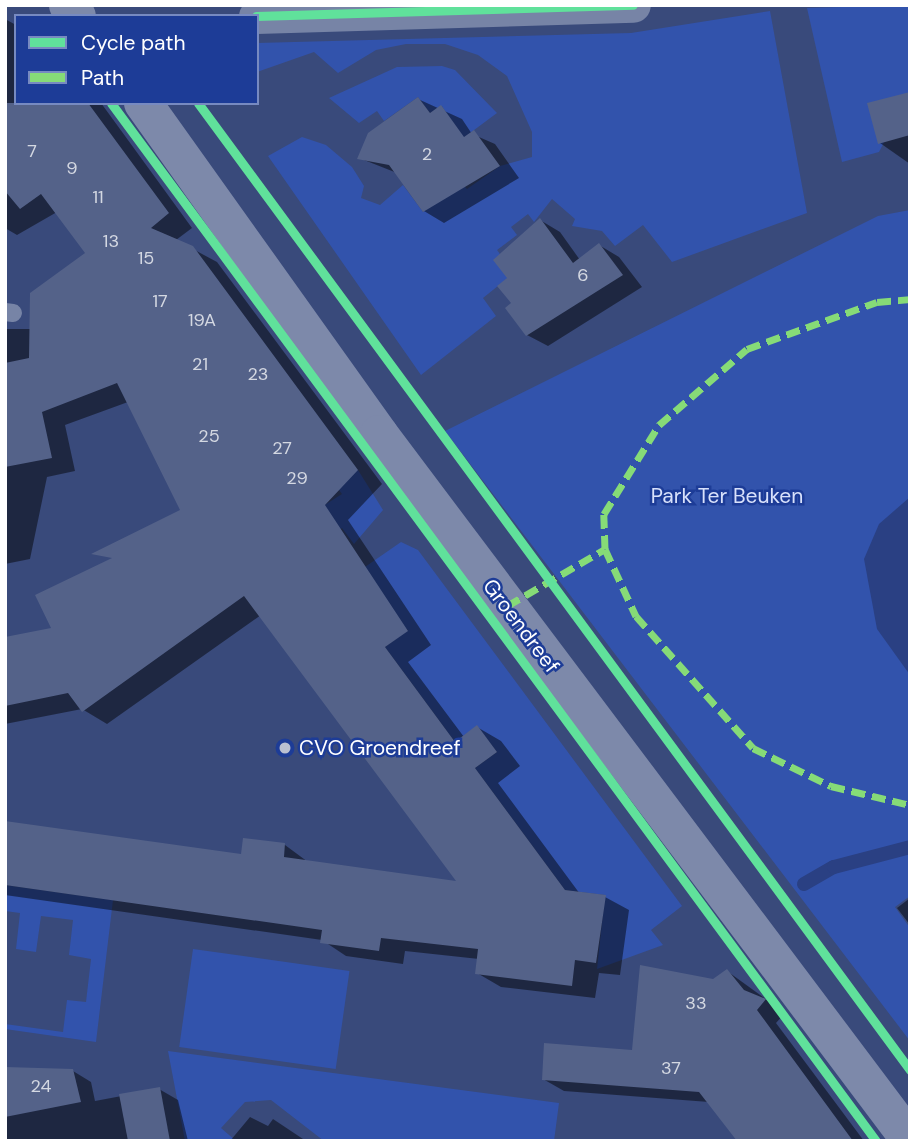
<!DOCTYPE html>
<html>
<head>
<meta charset="utf-8">
<style>
	body { margin:0 }
	#map { position:relative; width:915px; height:1146px; overflow:hidden; background:#394a7b; font-family:"DM Sans",sans-serif }
	div>[style] { position:absolute }
	[style*='--x'] { left:calc(var(--x)*1px); top:calc(var(--y)*1px); width:calc(var(--w)*1px); rotate:calc(var(--a)*1deg) }
	.green>* { inset:0; background:#3253ac; transform-origin:0 0 }
	.water>* { inset:0; background:#2a4083 }
	.shadow>* { inset:0; background:#0007 }
	.stream>* { height:14px; margin:-7px; padding:0 7px; transform-origin:7px; border-radius:7px; background:#2a4083 }
	.building>* { inset:0; background:#546289 }
	.lane>* { height:18px; margin:-9px; padding:0 9px; transform-origin:9px; border-radius:9px; background:#7784a6 }
	.street>* { height:35px; margin:-17.5px; padding:0 17.5px; transform-origin:17.5px; border-radius:17.5px; background:#7784a6 }
	.secondary>* { height:38px; margin:-19px; padding:0 19px; transform-origin:19px; border-radius:19px; background:#7d89aa }
	.quiet>* { height:7px; margin-top:-3.5px; transform-origin:0; background:repeating-linear-gradient(90deg,#86db77 0 14px,transparent 0 21px) }
	.cycleway>* { height:9px; margin:-4.5px; padding:0 4.5px; transform-origin:4.5px; border-radius:4.5px; background:#60e19b }
	.dots>* { width:19px; height:19px; translate:-50% -50%; box-sizing:border-box; border:4px solid #1d3c97; border-radius:50% }
	span { translate:-50% -50%; white-space:nowrap; text-align:center; line-height:1.15; -webkit-text-stroke:5px #1d3c97; paint-order:stroke }
	.number-label { font-size:18px; color:#d4d8e2 }
	.number-label span { -webkit-text-stroke-width:0 }
	.park-label { font-size:21px; color:#d8e1fb }
	.street-label { font-size:21px; color:#fff }
	.poi-label { font-size:21px; color:#fff }
	.left { translate:0 -50%; text-align:left }
	.frame { position:absolute; inset:0; border:7px solid #fff; pointer-events:none }
	.legend { position:absolute; left:14px; top:14px; width:245px; height:91px; box-sizing:border-box; background:#1d3c97; border:2px solid #778ac1; margin:0; padding:9px 12px; list-style:none; font-size:21px; color:#fff }
	.legend li { display:flex; align-items:center; gap:14px; height:35px }
	.legend b { width:35px; border:2px solid #778ac1 }
</style>
</head>
<body>
<div id="map">
	<div class="green">
		<div style="clip-path:polygon(910px 5px,910px 92px,879px 152px,842px 162px,807px 8px)"></div>
		<div style="clip-path:polygon(770px 11px,807px 213px,672px 262px,643px 225px,615px 246px,602px 231px,572px 226px,575px 219px,552px 199px,534px 222px,528px 214px,511px 227px,517px 235px,497px 250px,514px 273px,483px 298px,496px 316px,421px 375px,268px 156px,302px 137px,326px 145px,352px 167px,364px 186px,361px 198px,380px 205px,403px 185px,423px 212px,462px 184px,467px 189px,500px 166px,532px 157px,532px 132px,507px 76px,478px 55px,445px 44px,406px 44px,376px 50px,338px 73px,314px 52px,257px 72px,257px 43px,631px 33px)"></div>
		<div style="clip-path:polygon(442px 66px,455px 70px,497px 113px,462px 139px,442px 106px,430px 113px,418px 97px,384px 121px,377px 111px,359px 123px,329px 98px,397px 67px)"></div>
		<div style="clip-path:polygon(910px 210px,910px 896px,895px 907px,910px 928px,910px 1041px,445px 431px,878px 216px)"></div>
		<div style="clip-path:polygon(358px 470px,383px 510px,354px 544px,342px 528px,330px 537px,312px 513px,342px 494px,336px 486px)"></div>
		<div style="clip-path:polygon(401px 542px,418px 550px,682px 906px,651px 930px,663px 945px,597px 969px,605px 895px,565px 890px,475px 768px,497px 752px,477px 726px,455px 742px,385px 647px,408px 630px,339px 585px)"></div>
		<div style="clip-path:polygon(5px 885px,113px 900px,96px 1042px,5px 1029px,5px 1024px,63px 1032px,67px 1000px,86px 1002px,91px 959px,69px 955px,73px 920px,41px 916px,36px 952px,16px 949px,20px 913px,5px 911px)"></div>
		<div style="left:193px;top:949px;width:158px;height:99px;rotate:8deg"></div>
		<div style="clip-path:polygon(168px 1051px,559px 1103px,554px 1141px,324px 1141px,271px 1100px,245px 1102px,221px 1128px,236px 1141px,185px 1141px)"></div>
	</div>
	<div class="water">
		<div style="clip-path:polygon(910px 497px,910px 675px,877px 629px,864px 559px,879px 524px)"></div>
	</div>
	<div class="shadow">
		<div style="clip-path:polygon(5px 19px,16px 25px,16px 103px,101px 103px,192px 228px,176px 240px,217px 262px,382px 484px,348px 520px,431px 645px,408px 662px,464px 737px,477px 727px,501px 741px,520px 766px,498px 783px,580px 894px,605px 897px,629px 910px,620px 975px,599px 973px,595px 998px,501px 987px,477px 973px,479px 959px,405px 951px,403px 964px,346px 956px,322px 940px,5px 895px,5px 823px,242px 856px,285px 845px,308px 862px,460px 883px,261px 615px,107px 724px,82px 709px,5px 724px,5px 639px,54px 630px,117px 558px,182px 511px,128px 402px,65px 425px,75px 471px,47px 477px,30px 559px,5px 564px,5px 329px,31px 329px,87px 253px,57px 212px,17px 235px,5px 228px)"></div>
		<div style="clip-path:polygon(910px 95px,910px 164px,880px 143px)"></div>
		<div style="clip-path:polygon(418px 99px,462px 119px,472px 134px,495px 144px,519px 178px,444px 223px,424px 211px,397px 173px,359px 158px)"></div>
		<div style="clip-path:polygon(540px 220px,560px 232px,580px 260px,599px 245px,619px 257px,642px 287px,548px 346px,527px 335px,510px 279px)"></div>
		<div style="clip-path:polygon(910px 898px,910px 925px,897px 908px)"></div>
		<div style="clip-path:polygon(727px 971px,785px 1013px,776px 1023px,864px 1141px,739px 1141px,709px 1102px,564px 1091px,543px 1079px,634px 1052px)"></div>
		<div style="clip-path:polygon(5px 1069px,73px 1071px,91px 1082px,95px 1101px,159px 1089px,178px 1100px,188px 1141px,5px 1141px)"></div>
		<div style="clip-path:polygon(250px 1117px,268px 1126px,273px 1119px,306px 1141px,230px 1141px)"></div>
	</div>
	<div class="stream">
		<div style="--x:804;--y:884;--w:34;--a:-30"></div>
		<div style="--x:834;--y:867;--w:79;--a:-14.7"></div>
	</div>
	<div class="building">
		<div style="clip-path:polygon(910px 92px,910px 135px,878px 144px,867px 103px)"></div>
		<div style="clip-path:polygon(418px 97px,430px 113px,441px 105px,464px 137px,474px 130px,500px 166px,423px 212px,389px 165px,357px 159px,368px 133px)"></div>
		<div style="clip-path:polygon(5px 103px,88px 103px,169px 213px,151px 228px,193px 246px,358px 470px,325px 505px,408px 631px,385px 647px,455px 742px,477px 725px,497px 752px,475px 768px,565px 890px,606px 895px,596px 963px,575px 960px,572px 986px,475px 974px,478px 949px,381px 938px,379px 951px,320px 943px,322px 930px,5px 885px,5px 821px,241px 854px,243px 838px,285px 843px,284px 857px,456px 881px,244px 596px,82px 712px,68px 693px,5px 706px,5px 637px,51px 628px,35px 595px,112px 558px,91px 554px,180px 510px,117px 383px,42px 412px,52px 458px,5px 467px,5px 363px,29px 358px,30px 293px,85px 253px,41px 194px,20px 209px,5px 191px)"></div>
		<div style="clip-path:polygon(540px 218px,573px 263px,599px 243px,623px 275px,526px 336px,505px 308px,511px 303px,497px 286px,507px 278px,493px 260px)"></div>
		<div style="clip-path:polygon(640px 965px,713px 979px,727px 969px,744px 990px,766px 999px,757px 1010px,853px 1141px,737px 1141px,699px 1092px,542px 1080px,544px 1043px,632px 1050px)"></div>
		<div style="clip-path:polygon(5px 1067px,73px 1069px,81px 1102px,5px 1117px)"></div>
		<div style="clip-path:polygon(160px 1087px,170px 1141px,128px 1141px,119px 1094px)"></div>
	</div>
	<div class="lane">
		<div style="--x:5;--y:312;--w:8;--a:7"></div>
	</div>
	<div class="street">
		<div style="--x:256;--y:16;--w:377;--a:-1.7"></div>
	</div>
	<div class="secondary">
		<div style="--x:68;--y:5;--w:14;--a:51"></div>
		<div style="--x:143;--y:103;--w:407;--a:54.5"></div>
		<div style="--x:379;--y:434;--w:883;--a:53.05"></div>
	</div>
	<div class="quiet">
		<div style="--x:605;--y:549;--w:35;--a:-92"></div>
		<div style="--x:604;--y:514;--w:105;--a:-58.3"></div>
		<div style="--x:659;--y:425;--w:116;--a:-40.8"></div>
		<div style="--x:747;--y:349;--w:138;--a:-19.9"></div>
		<div style="--x:877;--y:302;--w:33;--a:-5"></div>
		<div style="--x:507;--y:606;--w:113;--a:-30.2"></div>
		<div style="--x:605;--y:549;--w:74;--a:65.2"></div>
		<div style="--x:636;--y:616;--w:176;--a:48.4"></div>
		<div style="--x:753;--y:748;--w:87;--a:26"></div>
		<div style="--x:831;--y:786;--w:81;--a:13.5"></div>
	</div>
	<div class="cycleway">
		<div style="--x:256;--y:16;--w:377;--a:-1.7"></div>
		<div style="--x:111;--y:103;--w:1289;--a:53.61"></div>
		<div style="--x:198;--y:103;--w:1201;--a:53.64"></div>
	</div>
	<div class="dots">
		<div style="left:285px;top:748px;background:#bac0d1"></div>
	</div>
	<div class="number-label">
		<span style="left:32px;top:151px">7</span>
		<span style="left:427px;top:154px">2</span>
		<span style="left:72px;top:168px">9</span>
		<span style="left:98px;top:197px">11</span>
		<span style="left:111px;top:241px">13</span>
		<span style="left:146px;top:258px">15</span>
		<span style="left:583px;top:275px">6</span>
		<span style="left:160px;top:301px">17</span>
		<span style="left:202px;top:320px">19A</span>
		<span style="left:200px;top:364px">21</span>
		<span style="left:258px;top:374px">23</span>
		<span style="left:209px;top:436px">25</span>
		<span style="left:282px;top:448px">27</span>
		<span style="left:297px;top:478px">29</span>
		<span style="left:696px;top:1003px">33</span>
		<span style="left:671px;top:1068px">37</span>
		<span style="left:41px;top:1086px">24</span>
	</div>
	<div class="park-label">
		<span style="left:727px;top:496px">Park Ter Beuken</span>
	</div>
	<div class="street-label">
		<span style="left:521px;top:626px;rotate:53deg">Groendreef</span>
	</div>
	<div class="poi-label">
		<span class="left" style="left:299px;top:748px">CVO Groendreef</span>
	</div>
	<div class="frame"></div>
	<ul class="legend">
	<li><b style="height:9px;background:#60e19b"></b>Cycle path</li>
	<li><b style="height:9px;background:#86db77"></b>Path</li>
	</ul>
</div>
</body>
</html>
